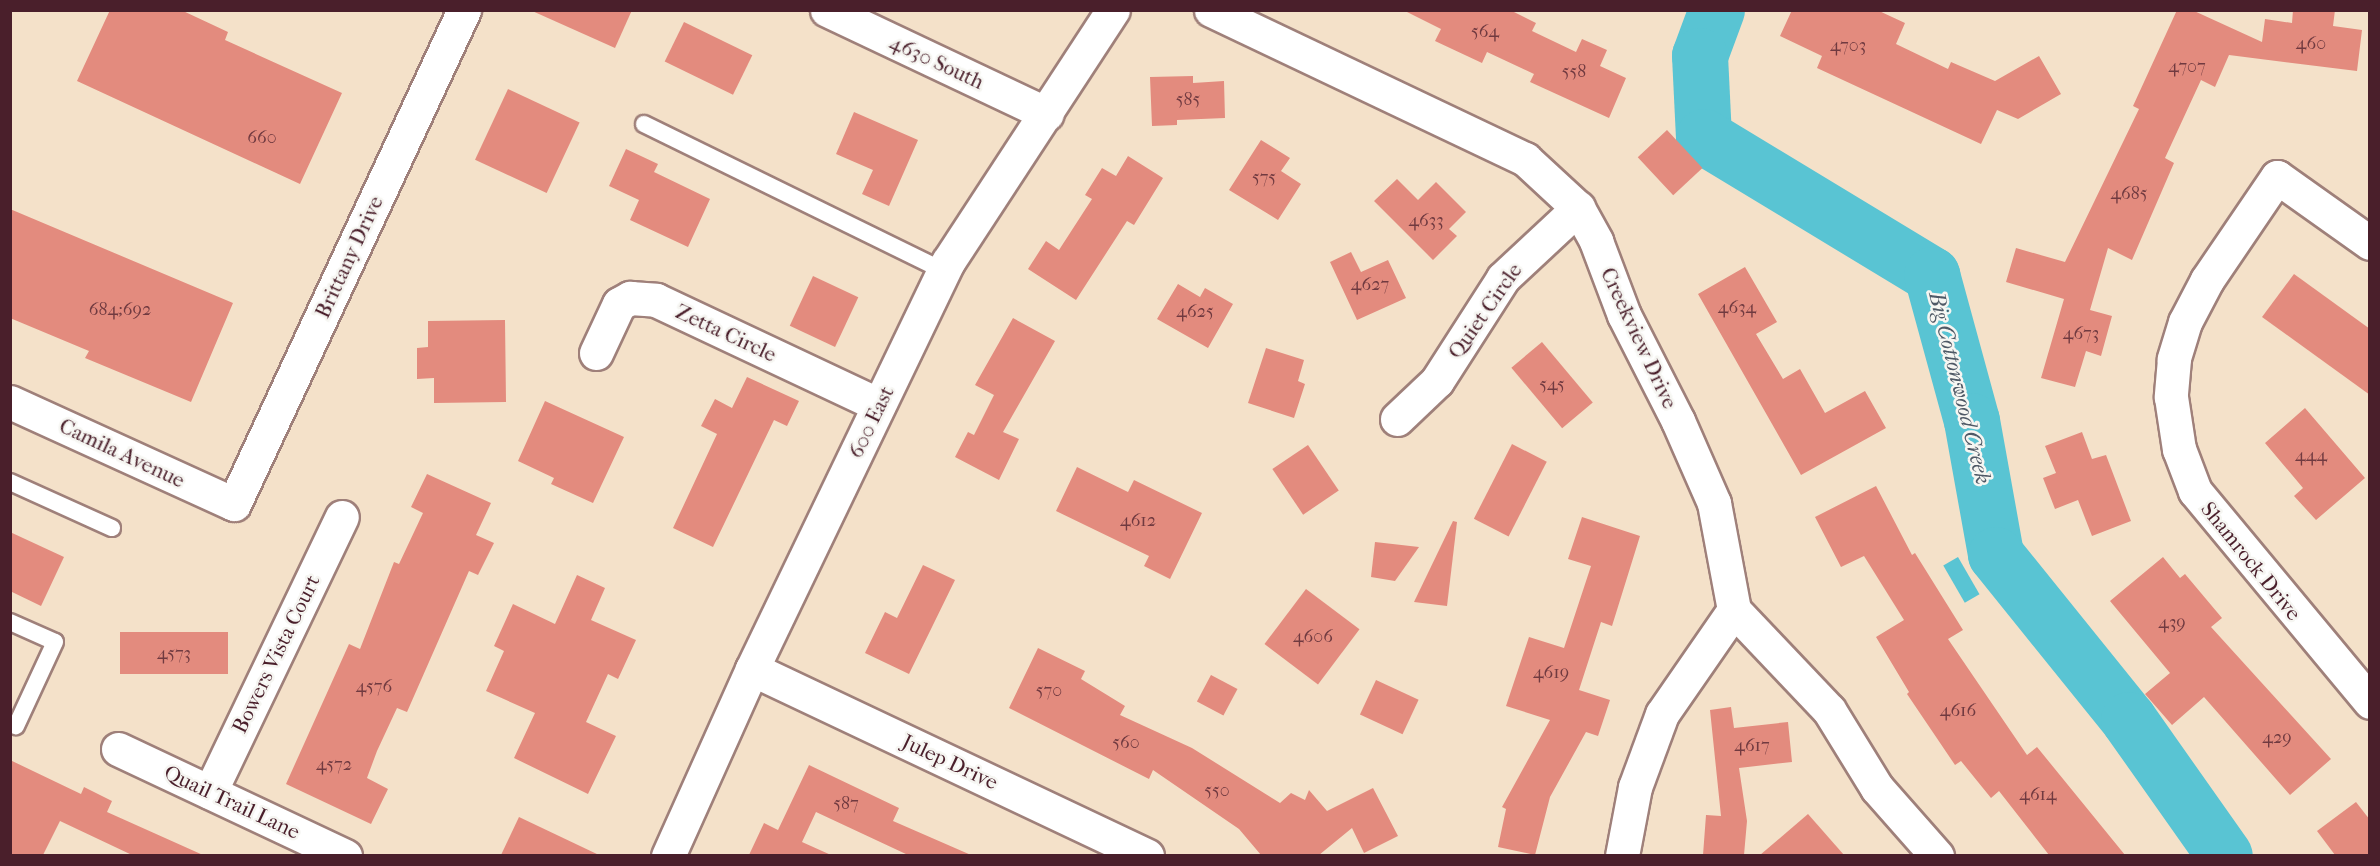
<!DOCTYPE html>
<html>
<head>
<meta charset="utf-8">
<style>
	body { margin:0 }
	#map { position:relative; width:2380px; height:866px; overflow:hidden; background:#f4e1c9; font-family:"IM FELL French Canon",serif }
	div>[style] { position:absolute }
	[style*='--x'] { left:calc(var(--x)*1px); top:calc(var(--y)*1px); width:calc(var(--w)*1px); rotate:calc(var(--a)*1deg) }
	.water>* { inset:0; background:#59c4d3; transform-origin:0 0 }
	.river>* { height:56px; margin:-28px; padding:0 28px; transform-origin:28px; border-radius:28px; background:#59c4d3 }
	.building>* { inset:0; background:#e38b7e; transform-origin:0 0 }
	.roads { filter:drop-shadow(2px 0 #9f807a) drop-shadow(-2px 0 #9f807a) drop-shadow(0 2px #9f807a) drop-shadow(0 -2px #9f807a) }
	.service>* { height:16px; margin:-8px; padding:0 8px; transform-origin:8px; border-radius:8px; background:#fff }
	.minor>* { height:33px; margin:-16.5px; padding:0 16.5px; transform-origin:16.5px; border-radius:16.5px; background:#fff }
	span { translate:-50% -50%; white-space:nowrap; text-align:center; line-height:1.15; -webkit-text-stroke:5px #f6f6f2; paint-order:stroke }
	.number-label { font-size:18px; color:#703a40 }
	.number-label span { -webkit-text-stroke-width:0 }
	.street-label { font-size:21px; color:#4a1f2b }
	.water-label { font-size:22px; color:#4f5966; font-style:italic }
	.frame { position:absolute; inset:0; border:12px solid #4a1f2b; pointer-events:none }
</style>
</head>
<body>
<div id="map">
	<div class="water">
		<div style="left:1958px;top:557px;width:43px;height:17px;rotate:60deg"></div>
	</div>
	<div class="river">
		<div style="--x:1717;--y:10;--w:49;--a:110.3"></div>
		<div style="--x:1700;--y:56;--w:81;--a:87.2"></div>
		<div style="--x:1704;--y:137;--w:267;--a:31.2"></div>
		<div style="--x:1932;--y:275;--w:151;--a:74.7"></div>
		<div style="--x:1972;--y:421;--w:136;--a:79.8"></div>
		<div style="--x:1996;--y:555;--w:212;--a:51.1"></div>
		<div style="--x:2129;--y:720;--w:166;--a:54.8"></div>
	</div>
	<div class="building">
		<div style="clip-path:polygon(110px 10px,181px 10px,228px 32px,225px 40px,342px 93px,300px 184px,77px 81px)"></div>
		<div style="clip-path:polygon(530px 10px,632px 10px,615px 48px)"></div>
		<div style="clip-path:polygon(1403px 10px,1510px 10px,1536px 23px,1532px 31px,1576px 52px,1582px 39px,1607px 50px,1600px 66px,1626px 78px,1609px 118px,1530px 82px,1534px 74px,1487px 52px,1482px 63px,1435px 41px,1441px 29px)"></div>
		<div style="clip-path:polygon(1792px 10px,1877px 10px,1905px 23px,1896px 44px,1948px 69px,1951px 62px,1995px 81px,2039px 56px,2061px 94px,2018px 119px,1997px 110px,1981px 144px,1817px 68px,1822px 56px,1780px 36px)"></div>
		<div style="clip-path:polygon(2177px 10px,2192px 10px,2262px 42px,2265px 19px,2292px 23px,2293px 10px,2335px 10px,2333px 26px,2362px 30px,2357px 71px,2229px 55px,2215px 87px,2201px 80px,2165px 158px,2174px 163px,2132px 260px,2108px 248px,2090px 310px,2112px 316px,2101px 356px,2086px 351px,2075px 387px,2041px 378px,2064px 299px,2006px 282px,2016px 248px,2065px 262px,2139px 109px,2133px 106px)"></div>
		<div style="left:684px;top:22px;width:76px;height:44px;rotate:26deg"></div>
		<div style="clip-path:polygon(1193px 76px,1193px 83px,1224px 81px,1225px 118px,1177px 120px,1177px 125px,1152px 126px,1150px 77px)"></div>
		<div style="left:508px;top:89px;width:79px;height:78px;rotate:25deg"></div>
		<div style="clip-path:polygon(854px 112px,918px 140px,889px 206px,862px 194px,873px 170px,836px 154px)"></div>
		<div style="left:1667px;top:130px;width:52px;height:40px;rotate:47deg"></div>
		<div style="clip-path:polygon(1261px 140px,1290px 158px,1281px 171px,1301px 184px,1278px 220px,1229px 190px)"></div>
		<div style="clip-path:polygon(626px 149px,658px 164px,654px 172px,710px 199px,688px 247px,630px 220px,639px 200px,609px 186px)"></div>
		<div style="clip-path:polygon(1128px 156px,1163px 178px,1134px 225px,1127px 221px,1076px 300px,1028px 269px,1046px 241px,1059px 250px,1092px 199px,1085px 195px,1102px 168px,1116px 176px)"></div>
		<div style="clip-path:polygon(1397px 179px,1418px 200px,1436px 182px,1466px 212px,1449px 229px,1457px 236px,1433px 260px,1374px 201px)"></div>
		<div style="clip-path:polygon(10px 209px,233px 303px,191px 402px,85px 358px,89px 351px,10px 318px)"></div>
		<div style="clip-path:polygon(1351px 252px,1361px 272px,1388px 260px,1406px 298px,1357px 320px,1330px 262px)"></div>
		<div style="clip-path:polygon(1745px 267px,1777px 322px,1756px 334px,1783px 379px,1800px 369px,1825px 413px,1865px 391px,1886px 428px,1801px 475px,1698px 294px)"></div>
		<div style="clip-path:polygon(2294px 274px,2370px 329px,2370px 395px,2262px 317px)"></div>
		<div style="left:813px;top:276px;width:50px;height:55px;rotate:25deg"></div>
		<div style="clip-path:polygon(1178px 284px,1200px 297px,1205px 288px,1233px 304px,1208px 348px,1157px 319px)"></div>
		<div style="clip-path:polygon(1013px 318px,1055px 341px,1003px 432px,1019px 439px,999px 480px,955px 457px,968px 432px,974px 435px,994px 395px,975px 385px)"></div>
		<div style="clip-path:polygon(505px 320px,506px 402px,434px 403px,434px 378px,417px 379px,417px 348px,428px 347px,428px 321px)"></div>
		<div style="left:1542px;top:342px;width:79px;height:40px;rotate:50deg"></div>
		<div style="clip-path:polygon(1266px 348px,1304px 360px,1298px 381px,1305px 384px,1294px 418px,1248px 403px)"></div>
		<div style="clip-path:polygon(747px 377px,799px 401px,787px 426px,774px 420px,713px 547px,673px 528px,717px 434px,701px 426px,715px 399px,732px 408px)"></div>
		<div style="clip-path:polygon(545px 401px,624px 437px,593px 503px,551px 484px,554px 478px,518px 461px)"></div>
		<div style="clip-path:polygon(2305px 408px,2365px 478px,2316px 520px,2294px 496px,2303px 488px,2265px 443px)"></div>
		<div style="clip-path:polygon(2082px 432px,2092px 459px,2106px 455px,2131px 521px,2092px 536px,2078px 500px,2055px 509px,2043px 478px,2056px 473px,2045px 446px)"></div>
		<div style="left:1512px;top:444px;width:39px;height:84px;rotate:27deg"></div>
		<div style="left:1308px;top:445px;width:55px;height:43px;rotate:56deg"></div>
		<div style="clip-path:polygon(1077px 467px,1128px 492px,1134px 480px,1202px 513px,1170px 579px,1144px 566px,1149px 556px,1056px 511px)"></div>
		<div style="clip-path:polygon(427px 474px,491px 503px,476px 535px,494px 543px,478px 575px,469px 571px,407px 712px,397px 708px,377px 751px,367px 778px,388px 789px,371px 824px,286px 784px,349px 644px,360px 649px,394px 562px,399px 564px,423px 513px,411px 507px)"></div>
		<div style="clip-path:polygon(1876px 486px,1912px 555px,1915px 553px,1963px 630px,1948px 639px,2027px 755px,2037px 747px,2125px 855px,2049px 855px,1999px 791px,1991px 798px,1961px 761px,1955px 765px,1907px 694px,1909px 692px,1876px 637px,1904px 620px,1864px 556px,1841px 567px,1815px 517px)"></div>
		<div style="clip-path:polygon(1582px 517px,1640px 536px,1612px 626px,1601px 622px,1579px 690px,1610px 700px,1598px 736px,1586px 732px,1550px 797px,1535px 855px,1498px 847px,1506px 809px,1502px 807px,1550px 720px,1506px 706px,1529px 637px,1564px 648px,1591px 566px,1568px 559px)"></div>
		<div style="clip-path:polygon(1453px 521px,1457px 522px,1447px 606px,1414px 602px)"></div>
		<div style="clip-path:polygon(10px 532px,64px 557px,41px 606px,10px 591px)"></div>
		<div style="clip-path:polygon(1375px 542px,1419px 547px,1395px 581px,1371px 577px)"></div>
		<div style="clip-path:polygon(2163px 557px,2180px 578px,2185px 574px,2222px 618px,2211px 627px,2331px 759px,2290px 795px,2204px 697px,2172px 725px,2145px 694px,2170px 673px,2110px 601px)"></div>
		<div style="clip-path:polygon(923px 565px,955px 580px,909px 674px,865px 653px,885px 612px,897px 618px)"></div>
		<div style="clip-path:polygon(577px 575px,605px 588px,591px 620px,636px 640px,618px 679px,608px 674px,586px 722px,616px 736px,588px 794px,514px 758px,535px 713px,486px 691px,504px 651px,494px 646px,513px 604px,555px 624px)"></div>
		<div style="left:1306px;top:589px;width:67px;height:69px;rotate:37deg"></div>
		<div style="left:228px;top:632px;width:42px;height:108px;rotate:90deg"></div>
		<div style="clip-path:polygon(1038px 648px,1085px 671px,1081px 679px,1125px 706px,1120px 715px,1192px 748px,1280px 803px,1291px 793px,1305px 800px,1309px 790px,1327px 811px,1373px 788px,1398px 836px,1364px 853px,1352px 828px,1319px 855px,1261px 855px,1239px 829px,1153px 770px,1149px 779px,1009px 708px)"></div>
		<div style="left:1211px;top:675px;width:30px;height:30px;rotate:28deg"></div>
		<div style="left:1376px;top:680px;width:47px;height:38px;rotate:25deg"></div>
		<div style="clip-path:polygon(1731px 707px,1734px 728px,1788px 722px,1792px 762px,1739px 768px,1747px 821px,1744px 855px,1703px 855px,1706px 815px,1721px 816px,1710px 710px)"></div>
		<div style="clip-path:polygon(10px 760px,81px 794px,84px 787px,112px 801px,107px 812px,203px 855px,132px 855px,60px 821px,43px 855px,10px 855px)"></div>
		<div style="clip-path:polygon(809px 765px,899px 808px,893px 821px,971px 855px,908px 855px,816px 812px,802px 842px,831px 855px,749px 855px,764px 823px,778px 830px)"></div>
		<div style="clip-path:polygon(2356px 802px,2370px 820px,2370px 855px,2335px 855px,2317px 831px)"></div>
		<div style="clip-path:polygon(1808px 814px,1844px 855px,1760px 855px)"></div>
		<div style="clip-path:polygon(519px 817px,599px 855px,501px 855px)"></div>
	</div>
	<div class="roads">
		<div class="service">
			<div style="--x:644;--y:124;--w:334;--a:26.1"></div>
			<div style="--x:10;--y:482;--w:112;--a:24.3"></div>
			<div style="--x:10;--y:622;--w:49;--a:24"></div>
			<div style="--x:55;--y:642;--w:93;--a:114.9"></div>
		</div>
		<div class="minor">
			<div style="--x:827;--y:10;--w:243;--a:25.3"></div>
			<div style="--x:1211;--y:10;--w:348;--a:25.4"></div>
			<div style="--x:1525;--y:159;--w:72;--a:42.8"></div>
			<div style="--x:1578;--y:208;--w:38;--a:61"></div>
			<div style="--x:1596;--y:241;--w:79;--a:69.3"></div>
			<div style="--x:1624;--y:315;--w:119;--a:63"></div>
			<div style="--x:1678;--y:421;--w:90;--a:66.3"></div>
			<div style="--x:1714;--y:503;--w:109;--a:79.4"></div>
			<div style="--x:1734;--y:610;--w:126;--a:124.7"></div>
			<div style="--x:1662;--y:714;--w:78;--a:110.3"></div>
			<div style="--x:1635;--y:787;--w:70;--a:100.7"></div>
			<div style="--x:2370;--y:243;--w:114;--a:-144.6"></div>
			<div style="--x:2277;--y:177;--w:125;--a:124.2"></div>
			<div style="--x:2207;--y:280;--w:47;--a:117.6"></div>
			<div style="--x:2185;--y:322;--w:39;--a:107"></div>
			<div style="--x:2174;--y:359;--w:38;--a:95"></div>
			<div style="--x:2171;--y:397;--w:53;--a:81.3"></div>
			<div style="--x:2179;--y:449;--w:45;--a:69.1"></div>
			<div style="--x:2195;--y:491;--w:274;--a:50.3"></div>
			<div style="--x:596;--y:353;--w:54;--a:-64.9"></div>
			<div style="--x:619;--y:304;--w:13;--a:-29"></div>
			<div style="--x:630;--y:298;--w:26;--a:4"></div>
			<div style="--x:656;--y:300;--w:246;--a:25.2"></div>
			<div style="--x:10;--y:402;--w:246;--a:24.5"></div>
			<div style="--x:234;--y:504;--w:545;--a:-65.03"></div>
			<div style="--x:1397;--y:419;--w:55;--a:-43.5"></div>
			<div style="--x:1437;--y:381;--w:122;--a:-57.3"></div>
			<div style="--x:1503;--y:278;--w:103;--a:-43"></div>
			<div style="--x:1734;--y:610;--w:138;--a:46.5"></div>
			<div style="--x:1829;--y:710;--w:92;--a:58.4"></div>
			<div style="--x:1877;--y:788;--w:91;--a:48.6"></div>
			<div style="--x:752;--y:669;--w:437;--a:25.3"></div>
			<div style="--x:118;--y:749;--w:251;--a:25.2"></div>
			<div style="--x:210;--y:792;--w:305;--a:-64.4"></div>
			<div style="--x:668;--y:856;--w:205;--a:-65.8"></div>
			<div style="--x:752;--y:669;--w:452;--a:-64.3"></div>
			<div style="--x:948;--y:262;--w:301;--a:-56.8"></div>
		</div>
	</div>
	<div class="number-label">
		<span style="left:1485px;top:32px">564</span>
		<span style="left:2311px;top:44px">460</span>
		<span style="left:1848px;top:46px">4703</span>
		<span style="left:2187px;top:67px">4707</span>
		<span style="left:1574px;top:72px">558</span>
		<span style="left:1188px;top:100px">585</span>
		<span style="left:262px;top:138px">660</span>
		<span style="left:1264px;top:178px">575</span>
		<span style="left:2129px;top:194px">4685</span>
		<span style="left:1426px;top:221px">4633</span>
		<span style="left:1370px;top:285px">4627</span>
		<span style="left:1737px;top:308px">4634</span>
		<span style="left:120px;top:310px">684;692</span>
		<span style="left:1195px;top:312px">4625</span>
		<span style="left:2081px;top:334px">4673</span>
		<span style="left:1552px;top:385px">545</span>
		<span style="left:2311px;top:456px">444</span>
		<span style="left:1138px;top:521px">4612</span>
		<span style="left:2172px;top:623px">439</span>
		<span style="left:1313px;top:637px">4606</span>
		<span style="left:174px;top:654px">4573</span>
		<span style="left:1551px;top:673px">4619</span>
		<span style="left:374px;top:687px">4576</span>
		<span style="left:1049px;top:691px">570</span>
		<span style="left:1958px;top:711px">4616</span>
		<span style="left:2277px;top:738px">429</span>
		<span style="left:1126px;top:743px">560</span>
		<span style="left:1752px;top:746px">4617</span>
		<span style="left:334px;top:765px">4572</span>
		<span style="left:1217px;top:791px">550</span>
		<span style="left:2038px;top:795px">4614</span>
		<span style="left:846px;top:804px">587</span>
	</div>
	<div class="street-label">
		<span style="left:937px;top:62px;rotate:25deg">4630 South</span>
		<span style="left:349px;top:257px;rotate:-65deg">Brittany Drive</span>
		<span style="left:1485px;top:311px;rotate:-55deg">Quiet Circle</span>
		<span style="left:726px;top:333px;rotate:25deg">Zetta Circle</span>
		<span style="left:1639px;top:338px;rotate:65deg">Creekview Drive</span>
		<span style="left:871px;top:422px;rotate:-64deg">600 East</span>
		<span style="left:122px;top:453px;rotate:25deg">Camila Avenue</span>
		<span style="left:2251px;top:561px;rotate:51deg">Shamrock Drive</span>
		<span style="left:276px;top:654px;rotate:-64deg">Bowers Vista Court</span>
		<span style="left:950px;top:762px;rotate:25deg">Julep Drive</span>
		<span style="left:232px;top:802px;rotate:25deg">Quail Trail Lane</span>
	</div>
	<div class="water-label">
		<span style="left:1959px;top:388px;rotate:76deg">Big Cottonwood Creek</span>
	</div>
	<div class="frame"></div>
</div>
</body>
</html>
